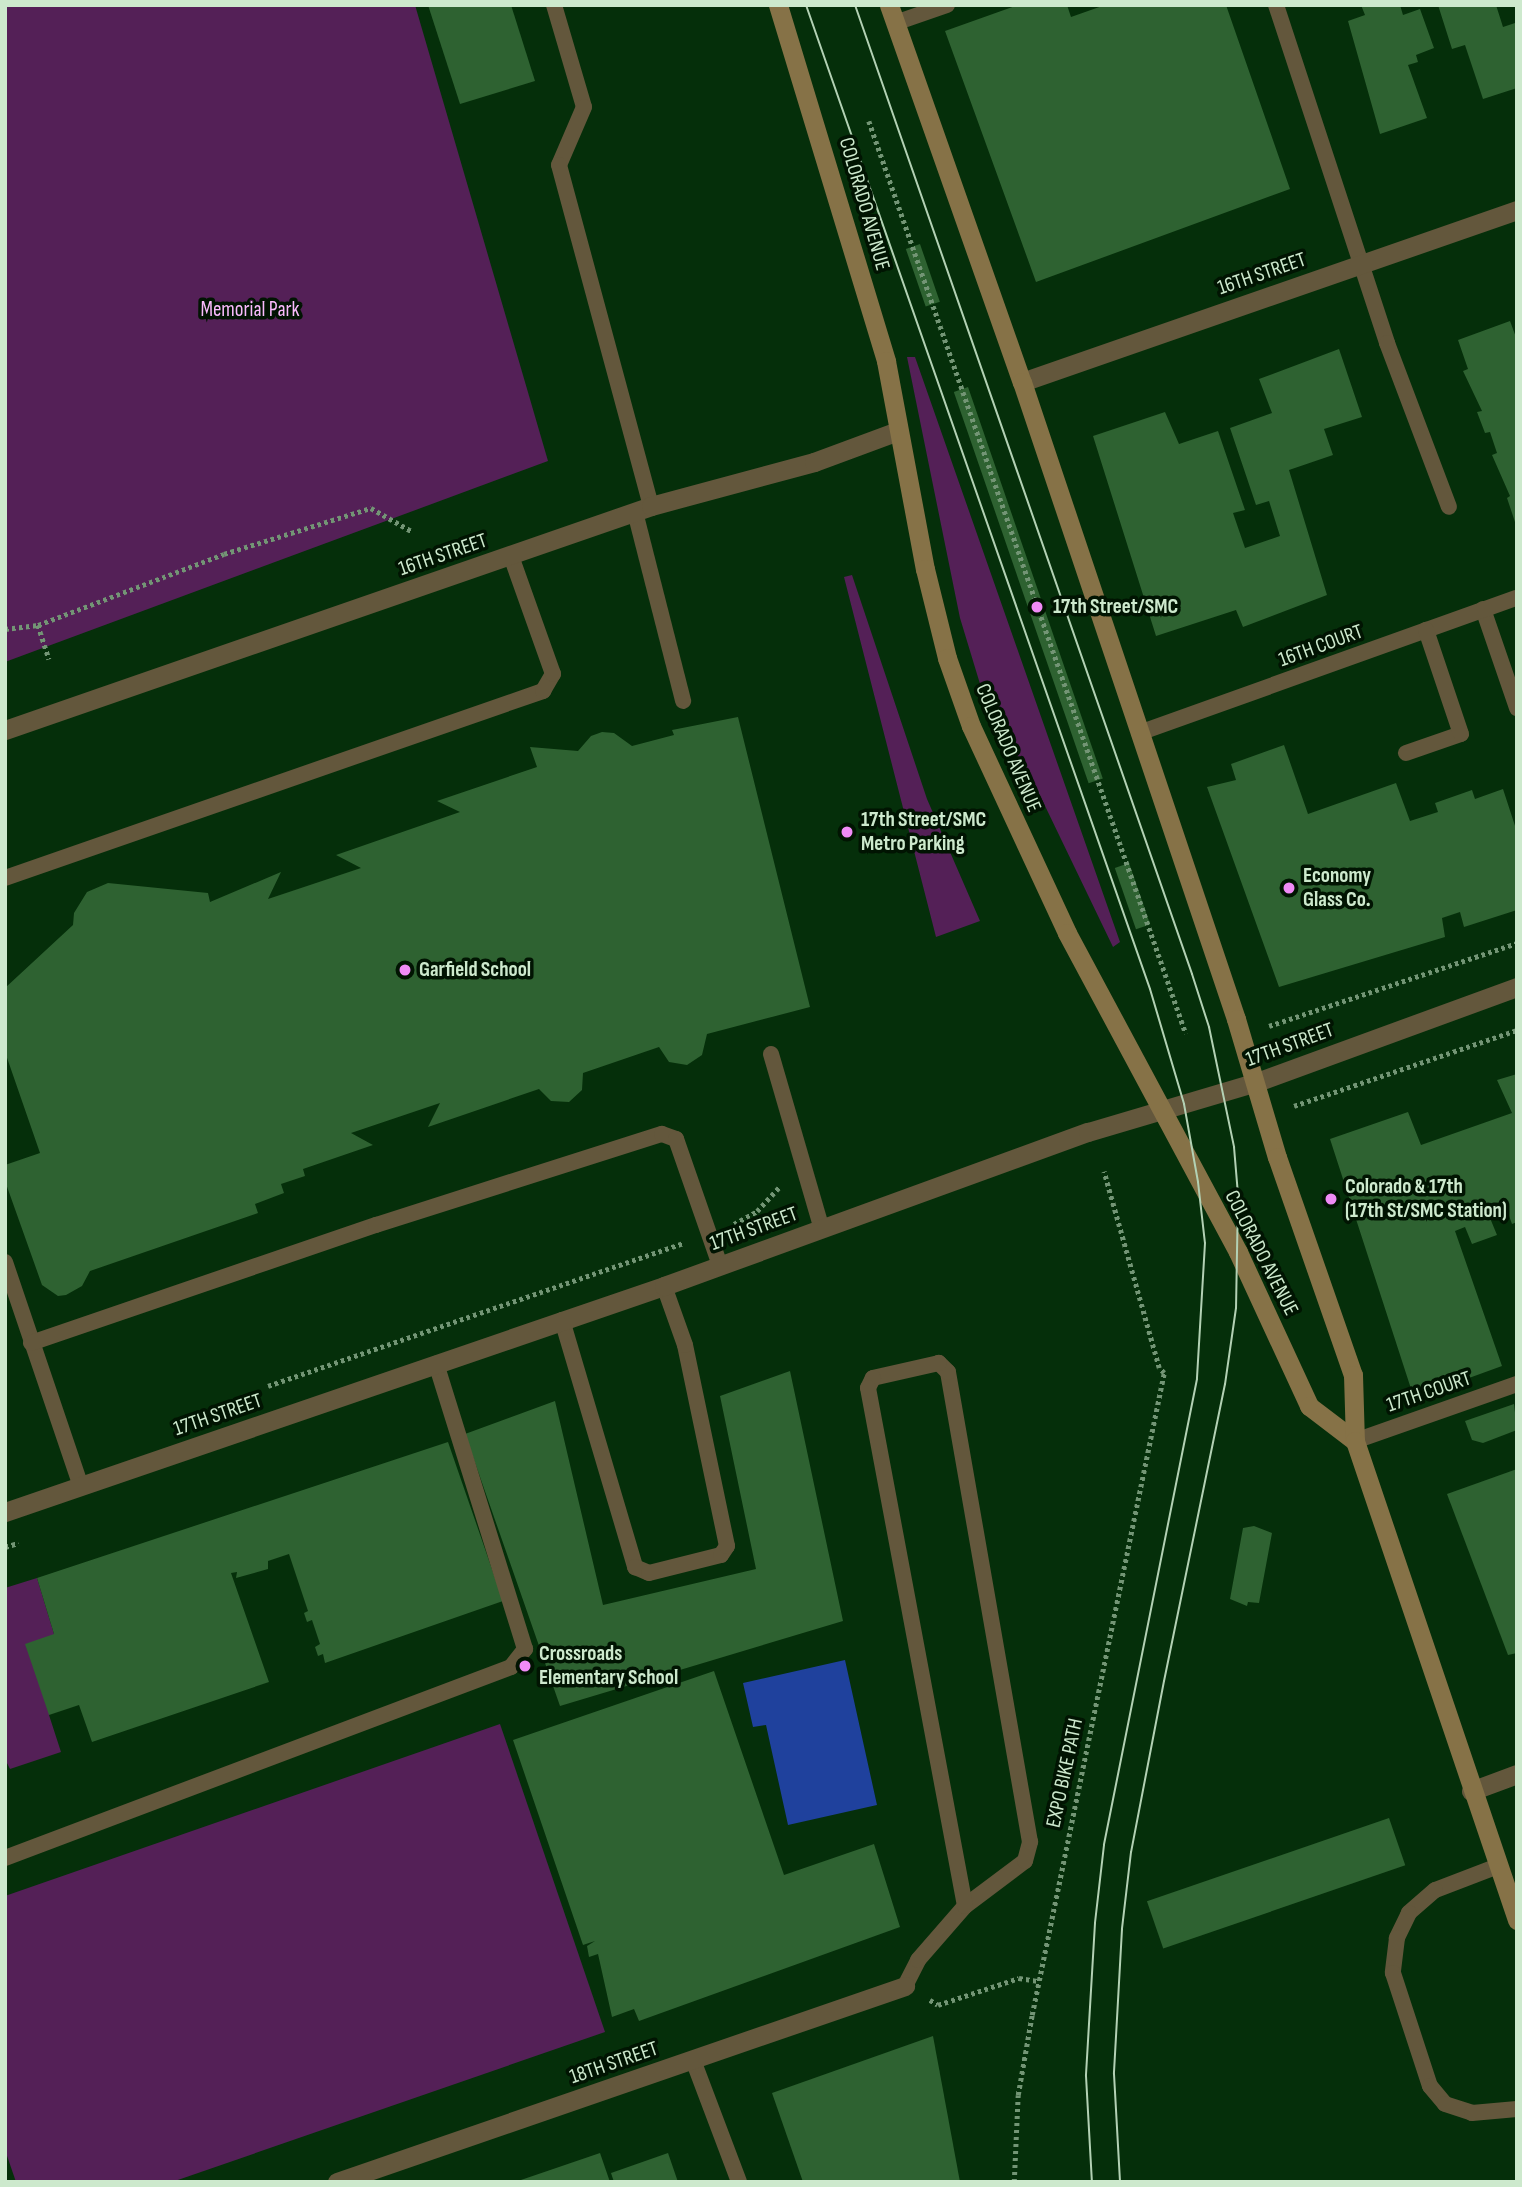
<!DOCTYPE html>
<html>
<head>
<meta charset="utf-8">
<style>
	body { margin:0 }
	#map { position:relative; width:1522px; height:2187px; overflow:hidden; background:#052f0a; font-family:"Sofia Sans Condensed",sans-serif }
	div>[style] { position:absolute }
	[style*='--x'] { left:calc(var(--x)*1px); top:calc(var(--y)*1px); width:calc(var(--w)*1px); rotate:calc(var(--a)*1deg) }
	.green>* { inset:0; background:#542057 }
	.water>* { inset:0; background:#1f419d }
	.building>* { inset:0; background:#2e6231; transform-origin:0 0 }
	.path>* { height:4.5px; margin-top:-2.25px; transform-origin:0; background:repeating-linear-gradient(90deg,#739575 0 3.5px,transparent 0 7px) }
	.service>* { height:16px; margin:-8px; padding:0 8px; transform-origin:8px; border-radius:8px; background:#63573c }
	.minor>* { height:19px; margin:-9.5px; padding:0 9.5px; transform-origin:9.5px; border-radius:9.5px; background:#63573c }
	.tertiary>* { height:19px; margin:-9.5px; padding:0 9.5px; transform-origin:9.5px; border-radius:9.5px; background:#63573c }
	.secondary>* { height:19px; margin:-9.5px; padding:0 9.5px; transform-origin:9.5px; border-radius:9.5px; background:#867247 }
	.tram>* { height:2px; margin:-1px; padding:0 1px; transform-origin:1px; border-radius:1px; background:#b3d1b4 }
	.dots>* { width:19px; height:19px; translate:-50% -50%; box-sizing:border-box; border:4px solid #011402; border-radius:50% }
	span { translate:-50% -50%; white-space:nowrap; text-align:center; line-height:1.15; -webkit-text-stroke:7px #011402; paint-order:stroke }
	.street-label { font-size:21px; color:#cde9cd }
	.park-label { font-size:21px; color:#fabbfd }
	.poi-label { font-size:21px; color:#cde9cd; font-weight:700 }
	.left { translate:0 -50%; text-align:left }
	.frame { position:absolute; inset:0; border:7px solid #cde9cd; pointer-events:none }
</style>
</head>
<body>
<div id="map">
	<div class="green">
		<div style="clip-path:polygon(5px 5px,415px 5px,548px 461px,5px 662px)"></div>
		<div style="clip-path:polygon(907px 357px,915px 357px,1120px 942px,1113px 947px,1033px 781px,987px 707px,960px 618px)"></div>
		<div style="clip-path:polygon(852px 575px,927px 799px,980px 921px,936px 937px,844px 577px)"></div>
		<div style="clip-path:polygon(37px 1578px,54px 1634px,49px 1715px,61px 1752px,10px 1769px,5px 1759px,5px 1588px)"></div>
		<div style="clip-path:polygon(500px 1724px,605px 2032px,172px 2182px,16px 2182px,5px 2150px,5px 1896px)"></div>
	</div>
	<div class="water">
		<div style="clip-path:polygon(845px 1660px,877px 1805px,788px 1825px,766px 1725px,753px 1727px,743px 1683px)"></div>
	</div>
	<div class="building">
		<div style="clip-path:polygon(428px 5px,511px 5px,535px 81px,460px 104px)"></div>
		<div style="clip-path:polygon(1018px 5px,1067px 5px,1071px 17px,1105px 5px,1226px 5px,1290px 189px,1036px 282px,945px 31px)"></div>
		<div style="clip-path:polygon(1361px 5px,1400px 5px,1403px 15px,1420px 9px,1434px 48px,1416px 55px,1418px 62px,1408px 65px,1427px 118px,1380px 134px,1348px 21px,1365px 15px)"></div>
		<div style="clip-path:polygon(1438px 5px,1496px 5px,1503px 27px,1515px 23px,1517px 88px,1483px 99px,1465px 45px,1452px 49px)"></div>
		<div style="left:920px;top:244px;width:61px;height:15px;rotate:71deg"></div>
		<div style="clip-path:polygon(1510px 321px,1517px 340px,1516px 525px,1507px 498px,1510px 496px,1492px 455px,1497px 453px,1490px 432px,1485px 433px,1477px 412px,1482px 411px,1463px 371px,1468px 369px,1458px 340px)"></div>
		<div style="clip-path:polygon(1339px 349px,1362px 417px,1324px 429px,1333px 455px,1289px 470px,1327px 595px,1243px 627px,1236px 610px,1156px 636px,1093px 436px,1165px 412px,1179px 444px,1218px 431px,1245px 510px,1233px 513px,1245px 548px,1280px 536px,1269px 501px,1256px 505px,1230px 428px,1272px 413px,1259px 379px)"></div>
		<div style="left:968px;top:387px;width:414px;height:15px;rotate:71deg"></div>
		<div style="clip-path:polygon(738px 717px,810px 1007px,707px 1034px,702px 1055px,687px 1065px,669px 1062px,659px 1047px,583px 1073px,582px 1090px,569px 1102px,551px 1101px,539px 1089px,428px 1127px,440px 1103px,351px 1133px,373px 1145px,303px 1169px,305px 1176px,281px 1184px,284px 1193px,255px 1204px,258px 1213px,90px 1271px,82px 1286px,66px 1295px,58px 1296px,42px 1285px,5px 1181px,5px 1165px,40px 1153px,5px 1052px,5px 988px,73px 925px,74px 913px,87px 892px,108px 883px,208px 893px,210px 902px,281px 872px,268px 899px,361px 868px,336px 855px,460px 812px,437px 801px,537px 767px,530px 747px,578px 751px,591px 736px,602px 732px,614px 733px,632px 746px,674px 735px,672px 730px)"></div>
		<div style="clip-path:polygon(1284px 745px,1308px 814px,1396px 783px,1410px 821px,1438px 812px,1435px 803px,1472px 790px,1475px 799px,1503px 789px,1517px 832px,1517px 910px,1464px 927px,1460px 912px,1442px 918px,1445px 937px,1279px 987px,1207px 787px,1236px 780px,1231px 764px)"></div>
		<div style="left:1129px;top:863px;width:65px;height:15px;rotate:71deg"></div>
		<div style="clip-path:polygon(1517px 1074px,1517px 1222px,1512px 1224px,1508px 1213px,1490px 1218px,1497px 1235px,1472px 1244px,1465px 1227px,1455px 1231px,1502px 1366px,1414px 1398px,1330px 1139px,1408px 1112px,1421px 1145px,1512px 1113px,1497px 1080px)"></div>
		<div style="clip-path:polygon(790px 1371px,843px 1621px,560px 1706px,465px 1434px,555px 1401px,603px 1605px,756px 1569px,720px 1396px)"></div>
		<div style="clip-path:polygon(1514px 1404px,1517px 1430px,1483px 1443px,1472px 1440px,1465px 1421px)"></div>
		<div style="clip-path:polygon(448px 1442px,503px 1601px,325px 1663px,323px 1654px,318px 1656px,315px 1647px,320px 1644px,312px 1620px,307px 1622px,304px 1613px,308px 1611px,289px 1554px,268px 1561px,268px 1569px,236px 1578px,237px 1572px,231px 1573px,269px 1682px,92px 1742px,79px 1705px,49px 1715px,25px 1644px,54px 1634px,37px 1578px)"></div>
		<div style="clip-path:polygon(1517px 1469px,1517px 1653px,1508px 1655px,1447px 1494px)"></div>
		<div style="clip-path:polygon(1254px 1526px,1272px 1533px,1259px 1603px,1248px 1602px,1247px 1606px,1230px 1599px,1243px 1528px)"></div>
		<div style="clip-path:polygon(714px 1671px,784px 1875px,874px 1844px,900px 1927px,639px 2021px,634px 2009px,612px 2017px,598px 1954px,589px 1957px,587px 1946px,595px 1941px,583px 1945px,513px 1740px)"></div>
		<div style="left:1389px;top:1818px;width:50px;height:256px;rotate:71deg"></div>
		<div style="clip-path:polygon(933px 2036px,960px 2182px,803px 2182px,772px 2093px)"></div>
		<div style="clip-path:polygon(600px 2153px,610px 2182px,518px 2182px,518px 2181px)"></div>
		<div style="clip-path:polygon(668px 2153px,678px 2182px,614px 2182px,611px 2173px)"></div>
	</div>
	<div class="path">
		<div style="--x:869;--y:121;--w:966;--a:70.85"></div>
		<div style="--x:38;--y:625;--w:36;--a:72"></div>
		<div style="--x:5;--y:629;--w:33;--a:-7"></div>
		<div style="--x:38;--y:625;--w:199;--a:-20.9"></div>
		<div style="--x:224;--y:554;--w:154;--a:-17.4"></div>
		<div style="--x:371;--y:508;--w:48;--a:29.7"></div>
		<div style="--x:1269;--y:1026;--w:262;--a:-18.5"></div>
		<div style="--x:1294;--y:1106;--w:236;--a:-18.8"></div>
		<div style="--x:734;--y:1224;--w:26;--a:-29"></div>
		<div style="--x:757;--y:1211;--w:34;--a:-47"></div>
		<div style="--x:268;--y:1386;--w:439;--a:-19"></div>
		<div style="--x:5;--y:1547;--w:14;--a:-17"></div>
		<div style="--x:930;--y:2000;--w:9;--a:32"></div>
		<div style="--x:938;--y:2005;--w:85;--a:-18.4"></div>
		<div style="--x:1019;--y:1978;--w:20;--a:9"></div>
		<div style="--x:1014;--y:2182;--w:87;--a:-87.4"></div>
		<div style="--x:1018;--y:2095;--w:81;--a:-80.1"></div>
		<div style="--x:1032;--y:2015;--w:655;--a:-78.38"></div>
		<div style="--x:1164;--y:1373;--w:7;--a:-135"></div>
		<div style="--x:1159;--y:1368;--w:204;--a:-105.7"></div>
	</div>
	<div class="service">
		<div style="--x:554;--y:5;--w:106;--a:73.6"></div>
		<div style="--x:584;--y:107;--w:63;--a:113.3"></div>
		<div style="--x:559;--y:165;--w:353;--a:74.9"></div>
		<div style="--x:1276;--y:5;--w:356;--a:71.8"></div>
		<div style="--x:1387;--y:343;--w:175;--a:69.3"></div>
		<div style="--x:895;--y:23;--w:55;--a:-19.1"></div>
		<div style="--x:635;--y:512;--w:195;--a:75.7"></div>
		<div style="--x:1483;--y:609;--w:105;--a:71"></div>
		<div style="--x:1139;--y:733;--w:401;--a:-19.7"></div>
		<div style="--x:1406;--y:753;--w:58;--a:-19.1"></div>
		<div style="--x:1461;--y:734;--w:110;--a:-108.6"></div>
		<div style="--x:5;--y:878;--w:570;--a:-19.17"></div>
		<div style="--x:543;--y:691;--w:20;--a:-60"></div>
		<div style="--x:553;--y:674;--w:125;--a:-109.6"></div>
		<div style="--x:771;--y:1054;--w:182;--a:73.8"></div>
		<div style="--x:5;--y:1262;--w:237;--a:71.3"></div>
		<div style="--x:562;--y:1320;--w:258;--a:73.5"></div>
		<div style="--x:635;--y:1567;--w:15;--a:23"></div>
		<div style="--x:649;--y:1573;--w:74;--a:-14"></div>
		<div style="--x:721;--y:1555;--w:11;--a:-56"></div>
		<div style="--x:727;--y:1546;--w:205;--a:-101.8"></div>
		<div style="--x:685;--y:1345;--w:63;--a:-109.6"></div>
		<div style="--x:31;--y:1343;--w:365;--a:-18.9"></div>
		<div style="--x:376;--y:1225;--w:300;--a:-17.7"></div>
		<div style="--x:662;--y:1134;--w:15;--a:20"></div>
		<div style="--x:676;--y:1139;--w:133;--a:70.8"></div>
		<div style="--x:1355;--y:1441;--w:172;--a:-19.4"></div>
		<div style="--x:5;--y:1858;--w:541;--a:-20.68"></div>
		<div style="--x:511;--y:1667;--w:23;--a:-52"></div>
		<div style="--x:525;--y:1649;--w:299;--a:-107.3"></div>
		<div style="--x:1498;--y:1866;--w:67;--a:159.1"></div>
		<div style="--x:1435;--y:1890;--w:35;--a:139"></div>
		<div style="--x:1409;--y:1913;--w:28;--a:116"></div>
		<div style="--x:1397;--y:1938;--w:35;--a:97"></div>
		<div style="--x:1393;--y:1973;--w:119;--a:71.9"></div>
		<div style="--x:1430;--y:2086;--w:23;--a:50"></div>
		<div style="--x:1445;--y:2104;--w:28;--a:18"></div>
		<div style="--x:1472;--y:2113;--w:45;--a:-5.1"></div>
		<div style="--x:905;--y:1986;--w:29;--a:-63"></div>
		<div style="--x:918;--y:1960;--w:72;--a:-49"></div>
		<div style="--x:965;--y:1906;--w:75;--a:-36.9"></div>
		<div style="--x:1025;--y:1861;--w:20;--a:-75"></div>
		<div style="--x:1030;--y:1842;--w:477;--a:-99.9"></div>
		<div style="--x:948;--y:1372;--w:13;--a:-135"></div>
		<div style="--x:939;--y:1363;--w:68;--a:167.2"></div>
		<div style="--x:873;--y:1378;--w:11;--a:117"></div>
		<div style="--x:868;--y:1388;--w:527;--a:79.39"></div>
		<div style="--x:693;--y:2060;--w:130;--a:69.3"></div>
	</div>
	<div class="minor">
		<div style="--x:1022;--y:382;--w:524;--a:-19.16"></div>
		<div style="--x:5;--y:730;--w:684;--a:-19.12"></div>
		<div style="--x:651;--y:506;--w:169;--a:-15.1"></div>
		<div style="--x:814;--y:462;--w:90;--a:-20.3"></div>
		<div style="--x:1471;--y:1791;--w:49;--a:-20.3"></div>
		<div style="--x:337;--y:2182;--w:601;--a:-19.04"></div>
	</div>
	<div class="tertiary">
		<div style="--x:5;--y:1512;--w:697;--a:-18.93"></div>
		<div style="--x:664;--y:1286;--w:451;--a:-20"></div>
		<div style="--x:1088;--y:1132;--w:176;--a:-16.5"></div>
		<div style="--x:1257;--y:1082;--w:277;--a:-20.1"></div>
	</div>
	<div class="secondary">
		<div style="--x:778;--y:5;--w:372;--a:73.1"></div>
		<div style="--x:886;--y:361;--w:212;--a:79.4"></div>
		<div style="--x:925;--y:569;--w:92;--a:76.1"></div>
		<div style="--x:947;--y:658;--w:72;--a:70.6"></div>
		<div style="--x:971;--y:726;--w:228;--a:65.1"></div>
		<div style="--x:1067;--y:933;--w:362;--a:61.8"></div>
		<div style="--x:1238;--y:1252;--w:170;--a:65.2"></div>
		<div style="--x:1309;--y:1406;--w:58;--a:37.3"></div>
		<div style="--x:889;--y:5;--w:400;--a:70.6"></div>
		<div style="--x:1022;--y:382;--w:672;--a:71.43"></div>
		<div style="--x:1236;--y:1019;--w:144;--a:73.5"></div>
		<div style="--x:1277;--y:1157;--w:231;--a:70.8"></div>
		<div style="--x:1353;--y:1375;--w:66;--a:88.3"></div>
		<div style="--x:1355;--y:1441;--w:506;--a:71.31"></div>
	</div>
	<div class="tram">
		<div style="--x:806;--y:5;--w:1042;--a:70.73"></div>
		<div style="--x:1150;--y:989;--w:120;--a:73.5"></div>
		<div style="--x:1184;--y:1104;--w:79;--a:79.8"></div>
		<div style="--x:1198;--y:1182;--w:61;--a:83.5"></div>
		<div style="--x:1205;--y:1243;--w:136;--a:93.4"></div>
		<div style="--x:1197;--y:1379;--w:475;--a:101.3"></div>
		<div style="--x:1104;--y:1845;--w:79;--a:96.6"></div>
		<div style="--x:1095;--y:1923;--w:153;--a:93.4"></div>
		<div style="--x:1086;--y:2076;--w:106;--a:86.8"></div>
		<div style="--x:855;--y:5;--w:1026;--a:70.82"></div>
		<div style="--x:1192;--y:974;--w:56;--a:72.2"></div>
		<div style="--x:1209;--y:1027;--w:123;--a:78.2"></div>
		<div style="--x:1234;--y:1147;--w:48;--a:85.2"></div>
		<div style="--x:1238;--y:1195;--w:113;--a:91"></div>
		<div style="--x:1236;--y:1308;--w:77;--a:98.2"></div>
		<div style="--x:1225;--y:1384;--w:303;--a:101.6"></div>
		<div style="--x:1164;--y:1681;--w:174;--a:100.9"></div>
		<div style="--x:1131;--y:1852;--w:78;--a:96.7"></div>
		<div style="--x:1122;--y:1929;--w:145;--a:93.2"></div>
		<div style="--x:1114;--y:2074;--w:108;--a:86.8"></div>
	</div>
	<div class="dots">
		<div style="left:1037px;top:607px;background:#f08bf6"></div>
		<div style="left:847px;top:832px;background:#f08bf6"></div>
		<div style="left:1289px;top:888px;background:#f08bf6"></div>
		<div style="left:405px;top:970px;background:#f08bf6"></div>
		<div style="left:1331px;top:1199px;background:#f08bf6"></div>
		<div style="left:525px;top:1666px;background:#f08bf6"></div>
	</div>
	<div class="street-label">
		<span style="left:864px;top:204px;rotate:74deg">COLORADO AVENUE</span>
		<span style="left:1262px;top:274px;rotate:-19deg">16TH STREET</span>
		<span style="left:443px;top:555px;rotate:-19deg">16TH STREET</span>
		<span style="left:1321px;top:646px;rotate:-20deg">16TH COURT</span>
		<span style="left:1008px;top:748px;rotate:67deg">COLORADO AVENUE</span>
		<span style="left:1290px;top:1045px;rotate:-20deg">17TH STREET</span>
		<span style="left:754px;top:1229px;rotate:-20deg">17TH STREET</span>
		<span style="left:1261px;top:1253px;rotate:63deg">COLORADO AVENUE</span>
		<span style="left:1429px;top:1392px;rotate:-19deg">17TH COURT</span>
		<span style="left:218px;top:1415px;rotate:-19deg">17TH STREET</span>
		<span style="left:1065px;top:1773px;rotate:-78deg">EXPO BIKE PATH</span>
		<span style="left:614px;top:2063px;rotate:-19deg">18TH STREET</span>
	</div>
	<div class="park-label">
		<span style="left:250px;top:310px">Memorial Park</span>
	</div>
	<div class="poi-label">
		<span class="left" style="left:1053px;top:607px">17th Street/SMC</span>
		<span class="left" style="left:861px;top:832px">17th Street/SMC<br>Metro Parking</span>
		<span class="left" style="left:1303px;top:888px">Economy<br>Glass Co.</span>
		<span class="left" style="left:419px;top:970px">Garfield School</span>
		<span class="left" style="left:1345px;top:1199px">Colorado &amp; 17th<br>(17th St/SMC Station)</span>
		<span class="left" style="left:539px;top:1666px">Crossroads<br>Elementary School</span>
	</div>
	<div class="frame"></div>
</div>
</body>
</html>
